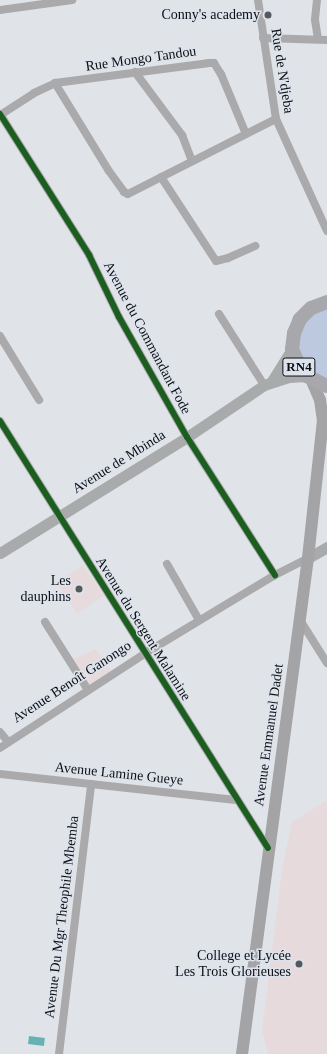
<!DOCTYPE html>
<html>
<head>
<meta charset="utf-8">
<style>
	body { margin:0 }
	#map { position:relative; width:327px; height:1054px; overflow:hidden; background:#e0e4e8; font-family:"Times New Roman",serif }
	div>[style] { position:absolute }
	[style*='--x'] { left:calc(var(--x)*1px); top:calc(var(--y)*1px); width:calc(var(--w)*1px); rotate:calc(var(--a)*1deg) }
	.education>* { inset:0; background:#e7dadc; transform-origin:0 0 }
	.green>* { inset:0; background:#bcc9df }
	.water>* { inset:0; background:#66b1b2; transform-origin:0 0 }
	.street>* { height:8px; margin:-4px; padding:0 4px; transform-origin:4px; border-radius:4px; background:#aaaaac }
	.secondary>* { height:11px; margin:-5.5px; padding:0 5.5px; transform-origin:5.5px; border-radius:5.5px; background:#a9aaac }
	.primary>* { height:12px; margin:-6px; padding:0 6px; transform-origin:6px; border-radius:6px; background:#a4a3a6 }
	.highway>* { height:14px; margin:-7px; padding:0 7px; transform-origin:7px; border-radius:7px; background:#a8a8ac }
	.cycleway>* { height:6px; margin:-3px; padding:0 3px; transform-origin:3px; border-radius:3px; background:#1b5e20 }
	.dots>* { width:11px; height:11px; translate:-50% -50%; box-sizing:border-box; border:2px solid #dde3ec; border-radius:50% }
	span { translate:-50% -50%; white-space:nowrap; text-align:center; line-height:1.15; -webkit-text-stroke:3px #dde3ec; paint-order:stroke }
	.shield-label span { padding:1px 3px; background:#dde3ec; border:1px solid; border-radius:3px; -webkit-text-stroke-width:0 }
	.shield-label { font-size:13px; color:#0c0e11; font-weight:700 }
	.poi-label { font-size:14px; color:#0c0e11 }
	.right { translate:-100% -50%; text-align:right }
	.street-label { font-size:14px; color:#0c0e11 }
</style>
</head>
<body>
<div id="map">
	<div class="education">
		<div style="left:83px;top:565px;width:37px;height:32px;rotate:56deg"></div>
		<div style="clip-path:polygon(96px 649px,111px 670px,88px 687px,73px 659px)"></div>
		<div style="clip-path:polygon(327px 800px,327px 1054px,268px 1054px,262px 1031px,282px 869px,292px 822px)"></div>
	</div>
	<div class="green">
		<div style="clip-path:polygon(327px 306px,327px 380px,317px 377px,299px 358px,297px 333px,302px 322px)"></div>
	</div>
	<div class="water">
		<div style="left:29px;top:1036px;width:16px;height:8px;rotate:7deg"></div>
	</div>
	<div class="street">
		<div style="--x:258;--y:0;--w:120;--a:81.4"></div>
		<div style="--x:276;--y:119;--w:123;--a:65.5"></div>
		<div style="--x:317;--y:0;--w:20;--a:96"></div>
		<div style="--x:315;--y:20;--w:19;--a:81"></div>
		<div style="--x:0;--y:10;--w:73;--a:-7.9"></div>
		<div style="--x:263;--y:38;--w:64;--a:1.8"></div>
		<div style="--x:135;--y:72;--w:79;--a:53.3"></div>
		<div style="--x:182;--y:135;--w:28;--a:69"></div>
		<div style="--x:55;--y:83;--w:103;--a:58.5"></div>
		<div style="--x:109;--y:171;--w:26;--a:54"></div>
		<div style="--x:124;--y:192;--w:4;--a:27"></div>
		<div style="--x:128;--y:194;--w:166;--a:-26.9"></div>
		<div style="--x:0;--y:114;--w:167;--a:57.7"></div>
		<div style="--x:89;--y:255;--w:69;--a:64.2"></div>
		<div style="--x:119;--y:317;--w:138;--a:60.5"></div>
		<div style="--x:187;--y:437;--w:164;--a:57.5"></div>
		<div style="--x:2;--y:114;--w:38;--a:-33"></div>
		<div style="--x:34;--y:93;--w:23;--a:-25"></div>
		<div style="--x:55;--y:83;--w:154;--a:-7.4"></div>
		<div style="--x:208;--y:63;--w:6;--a:0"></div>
		<div style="--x:214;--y:63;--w:13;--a:58"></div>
		<div style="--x:221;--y:74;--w:65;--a:67.4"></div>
		<div style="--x:161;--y:177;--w:100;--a:56.8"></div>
		<div style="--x:216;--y:261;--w:12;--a:-14"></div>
		<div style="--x:228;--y:258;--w:30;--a:-24"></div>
		<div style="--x:219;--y:314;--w:84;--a:57.6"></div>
		<div style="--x:0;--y:336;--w:75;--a:58.6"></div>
		<div style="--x:0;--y:421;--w:504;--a:57.89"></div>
		<div style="--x:167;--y:564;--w:64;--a:60.3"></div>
		<div style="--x:300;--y:620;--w:51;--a:57.9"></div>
		<div style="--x:45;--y:622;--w:80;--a:57.7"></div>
		<div style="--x:0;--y:732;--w:13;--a:51"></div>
		<div style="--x:0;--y:748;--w:172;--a:-33.1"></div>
		<div style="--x:144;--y:654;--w:153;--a:-31.1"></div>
		<div style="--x:275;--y:575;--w:37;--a:-27"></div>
		<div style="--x:0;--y:774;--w:237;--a:6.3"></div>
		<div style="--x:59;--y:1054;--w:272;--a:-83.2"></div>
	</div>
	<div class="secondary">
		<div style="--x:272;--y:381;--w:38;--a:-58"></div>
		<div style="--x:0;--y:553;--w:220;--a:-31.8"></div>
		<div style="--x:187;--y:437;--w:93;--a:-34"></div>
		<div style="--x:264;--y:385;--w:26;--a:-18"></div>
		<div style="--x:289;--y:377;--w:18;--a:-3"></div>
		<div style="--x:308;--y:558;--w:22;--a:-30"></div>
	</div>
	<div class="primary">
		<div style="--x:242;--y:1054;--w:500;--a:-82.42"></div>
		<div style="--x:308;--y:558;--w:138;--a:-83.8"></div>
		<div style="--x:323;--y:421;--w:21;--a:-98"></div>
		<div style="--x:320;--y:400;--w:23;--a:-113"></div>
	</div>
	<div class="highway">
		<div style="--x:327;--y:302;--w:17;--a:159"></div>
		<div style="--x:311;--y:308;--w:16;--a:135"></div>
		<div style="--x:300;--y:319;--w:15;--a:113"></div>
		<div style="--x:294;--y:333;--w:16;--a:97"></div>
		<div style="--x:292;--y:349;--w:21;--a:67"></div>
		<div style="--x:300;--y:368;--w:11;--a:49"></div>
		<div style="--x:307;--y:376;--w:22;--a:27"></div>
	</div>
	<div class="cycleway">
		<div style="--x:0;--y:114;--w:167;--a:57.7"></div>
		<div style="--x:89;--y:255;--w:69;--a:64.2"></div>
		<div style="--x:119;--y:317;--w:138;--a:60.5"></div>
		<div style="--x:187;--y:437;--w:164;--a:57.5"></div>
		<div style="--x:0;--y:421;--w:504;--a:57.89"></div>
	</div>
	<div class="dots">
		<div style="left:268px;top:15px;background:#56595c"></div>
		<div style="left:79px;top:589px;background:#56595c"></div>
		<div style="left:299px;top:964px;background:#56595c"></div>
	</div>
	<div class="shield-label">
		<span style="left:299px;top:367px">RN4</span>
	</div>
	<div class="poi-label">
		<span class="right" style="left:260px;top:15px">Conny's academy</span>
		<span class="right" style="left:71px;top:589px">Les<br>dauphins</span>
		<span class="right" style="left:291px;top:964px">College et Lycée<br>Les Trois Glorieuses</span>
	</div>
	<div class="street-label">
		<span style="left:141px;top:59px;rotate:-8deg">Rue Mongo Tandou</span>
		<span style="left:282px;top:71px;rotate:81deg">Rue de N'djeba</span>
		<span style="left:147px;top:338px;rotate:62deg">Avenue du Commandant Fode</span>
		<span style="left:119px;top:462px;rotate:-32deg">Avenue de Mbinda</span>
		<span style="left:143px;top:629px;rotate:58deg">Avenue du Sergent Malamine</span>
		<span style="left:72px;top:682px;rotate:-33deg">Avenue Benoît Ganongo</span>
		<span style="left:269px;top:735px;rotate:-82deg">Avenue Emmanuel Dadet</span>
		<span style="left:119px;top:774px;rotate:6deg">Avenue Lamine Gueye</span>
		<span style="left:62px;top:917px;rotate:-83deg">Avenue Du Mgr Theophile Mbemba</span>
	</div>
</div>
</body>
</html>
